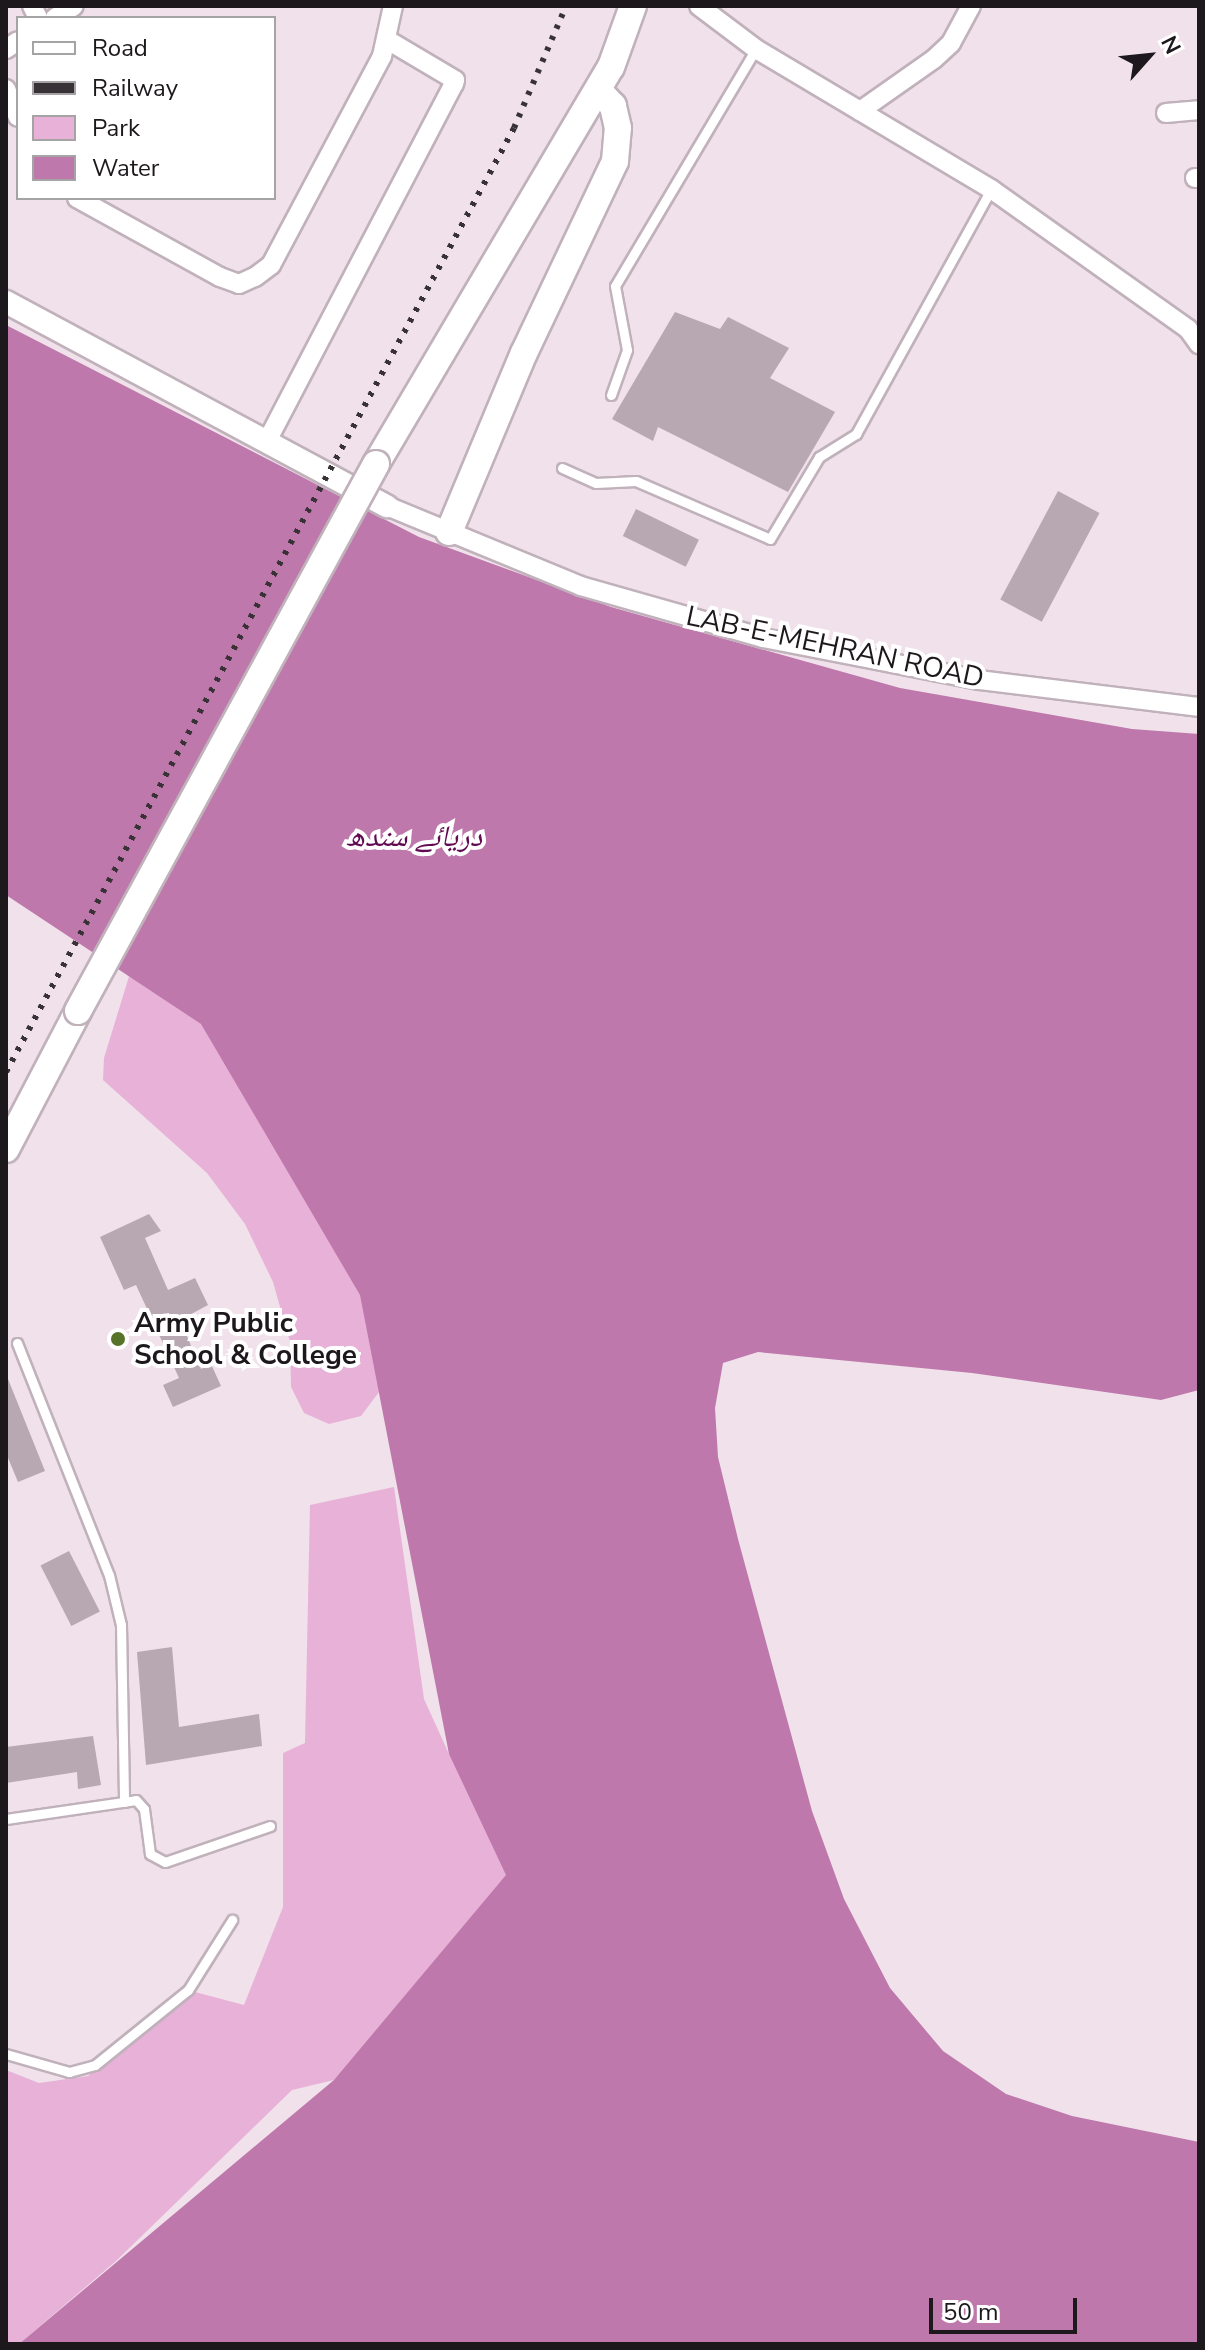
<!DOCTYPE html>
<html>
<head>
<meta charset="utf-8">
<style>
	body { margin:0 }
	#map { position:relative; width:1205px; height:2350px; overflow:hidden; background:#f0e1eb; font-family:"Nunito Sans","Noto Naskh Arabic",sans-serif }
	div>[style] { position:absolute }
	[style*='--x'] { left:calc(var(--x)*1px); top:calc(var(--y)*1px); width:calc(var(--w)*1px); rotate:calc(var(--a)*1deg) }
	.green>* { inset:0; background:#e8b1d8 }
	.water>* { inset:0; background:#be78ab }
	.building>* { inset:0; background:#b7a8b2; transform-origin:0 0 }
	.roads { filter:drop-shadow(2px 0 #c0b1bb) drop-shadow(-2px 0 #c0b1bb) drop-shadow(0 2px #c0b1bb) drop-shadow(0 -2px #c0b1bb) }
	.service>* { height:9px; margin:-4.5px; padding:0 4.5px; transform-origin:4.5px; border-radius:4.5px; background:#fff }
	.minor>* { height:18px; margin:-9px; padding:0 9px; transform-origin:9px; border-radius:9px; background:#fff }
	.tertiary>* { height:22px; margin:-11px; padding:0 11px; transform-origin:11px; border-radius:11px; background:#fff }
	.secondary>* { height:26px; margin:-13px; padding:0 13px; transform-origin:13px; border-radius:13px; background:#fff }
	.rail>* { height:6px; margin-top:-3px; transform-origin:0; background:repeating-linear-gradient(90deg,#383237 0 4px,transparent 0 12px) }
	.bridges { filter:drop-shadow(2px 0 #c0b1bb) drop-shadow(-2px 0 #c0b1bb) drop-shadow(0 2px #c0b1bb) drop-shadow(0 -2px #c0b1bb) }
	.secondary-bridge>* { height:26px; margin:-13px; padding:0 13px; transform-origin:13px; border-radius:13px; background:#fff }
	.dots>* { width:22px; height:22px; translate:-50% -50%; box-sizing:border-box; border:4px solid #fff; border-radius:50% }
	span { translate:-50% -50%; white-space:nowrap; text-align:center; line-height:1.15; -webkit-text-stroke:8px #fff; paint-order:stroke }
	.street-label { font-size:28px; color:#1d181c }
	.poi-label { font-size:28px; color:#1d181c; font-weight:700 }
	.left { translate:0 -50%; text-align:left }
	.water-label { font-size:30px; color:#610951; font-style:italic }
	.frame { position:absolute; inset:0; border:8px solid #1d181c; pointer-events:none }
	.legend { position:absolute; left:16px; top:16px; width:260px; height:184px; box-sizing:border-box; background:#fff; border:2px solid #a5a3a4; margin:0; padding:10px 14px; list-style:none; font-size:24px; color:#1d181c }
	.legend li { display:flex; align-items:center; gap:16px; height:40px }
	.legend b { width:40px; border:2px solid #a5a3a4 }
	.north { position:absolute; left:1109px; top:16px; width:80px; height:80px; -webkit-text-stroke:6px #fff; paint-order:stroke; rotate:63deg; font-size:22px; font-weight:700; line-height:32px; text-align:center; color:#1d181c }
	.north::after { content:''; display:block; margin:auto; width:28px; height:36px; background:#1d181c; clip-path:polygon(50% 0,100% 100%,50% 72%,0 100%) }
	.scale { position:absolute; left:929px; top:2298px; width:148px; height:36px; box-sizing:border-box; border:4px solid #1d181c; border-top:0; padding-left:10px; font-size:24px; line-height:28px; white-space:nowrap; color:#1d181c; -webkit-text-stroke:6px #fff; paint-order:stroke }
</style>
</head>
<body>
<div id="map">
	<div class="green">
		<div style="clip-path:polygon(138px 947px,323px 1172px,391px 1376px,361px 1416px,329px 1424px,304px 1413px,291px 1387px,290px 1342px,273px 1282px,245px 1224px,207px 1173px,103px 1080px,104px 1058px)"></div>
		<div style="clip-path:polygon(394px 1487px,424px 1699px,449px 1754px,483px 1801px,507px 1875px,441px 1963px,334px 2080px,292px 2090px,116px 2261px,19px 2344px,6px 2344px,6px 2070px,39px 2083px,88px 2076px,195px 1992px,244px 2005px,283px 1907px,283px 1753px,305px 1743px,310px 1505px)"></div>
	</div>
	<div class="water">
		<div style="clip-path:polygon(6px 325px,419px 537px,611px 607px,900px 688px,1132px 729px,1199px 734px,1199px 1390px,1161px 1400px,972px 1373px,758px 1352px,723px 1363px,715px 1408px,718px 1457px,738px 1539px,812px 1811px,844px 1899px,890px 1988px,943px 2051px,1006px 2094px,1072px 2116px,1199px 2142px,1199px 2344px,19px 2344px,334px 2080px,506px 1875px,449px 1754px,360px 1295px,201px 1024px,6px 895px)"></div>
	</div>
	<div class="building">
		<div style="clip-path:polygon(675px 312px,720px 329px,728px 317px,789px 348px,770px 378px,835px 412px,788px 492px,658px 427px,653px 441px,612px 419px)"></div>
		<div style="left:1058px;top:491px;width:47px;height:123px;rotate:28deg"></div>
		<div style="left:636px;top:509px;width:70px;height:30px;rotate:26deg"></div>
		<div style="clip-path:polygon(149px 1214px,161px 1231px,145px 1238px,168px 1290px,195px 1278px,208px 1305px,180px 1320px,201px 1369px,211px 1364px,221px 1386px,173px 1407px,163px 1385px,179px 1378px,136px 1285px,124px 1290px,100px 1237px)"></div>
		<div style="clip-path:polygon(6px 1374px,45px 1471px,18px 1482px,6px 1453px)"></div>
		<div style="left:69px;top:1551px;width:68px;height:32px;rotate:63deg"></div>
		<div style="clip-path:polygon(172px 1647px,179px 1727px,259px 1714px,262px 1746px,146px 1765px,137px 1652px)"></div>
		<div style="clip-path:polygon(93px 1736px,101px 1785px,78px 1789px,77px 1772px,6px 1783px,6px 1747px)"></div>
	</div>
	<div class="roads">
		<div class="service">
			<div style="--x:611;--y:395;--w:48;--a:-70.4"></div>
			<div style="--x:627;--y:350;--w:65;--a:-100.6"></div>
			<div style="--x:615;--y:286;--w:276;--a:-59.3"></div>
			<div style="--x:562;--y:468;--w:37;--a:24"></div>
			<div style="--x:596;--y:483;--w:40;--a:-2.9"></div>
			<div style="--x:636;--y:481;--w:146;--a:23.4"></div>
			<div style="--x:770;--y:539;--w:96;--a:-59.1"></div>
			<div style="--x:819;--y:457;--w:44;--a:-31.9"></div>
			<div style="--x:856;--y:434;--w:280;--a:-61.1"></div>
			<div style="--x:17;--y:1343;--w:250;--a:68.4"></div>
			<div style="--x:109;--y:1575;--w:51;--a:76.5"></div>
			<div style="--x:121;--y:1625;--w:177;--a:89"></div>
			<div style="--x:6;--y:1819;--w:131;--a:-8.3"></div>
			<div style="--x:136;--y:1800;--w:12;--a:48"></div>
			<div style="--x:144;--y:1809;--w:45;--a:82.4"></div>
			<div style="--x:150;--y:1854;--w:17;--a:28"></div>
			<div style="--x:165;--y:1862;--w:111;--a:-18.9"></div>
			<div style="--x:6;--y:2054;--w:66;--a:15.9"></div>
			<div style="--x:69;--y:2072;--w:27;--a:-15"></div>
			<div style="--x:95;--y:2065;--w:119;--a:-38.9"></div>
			<div style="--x:188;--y:1990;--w:83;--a:-57.8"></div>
		</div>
		<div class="minor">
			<div style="--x:32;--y:6;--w:13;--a:63"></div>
			<div style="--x:699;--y:6;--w:71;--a:37"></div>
			<div style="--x:756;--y:49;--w:274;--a:30.8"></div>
			<div style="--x:991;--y:189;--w:242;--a:35.4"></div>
			<div style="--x:1188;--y:329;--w:19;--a:54"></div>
			<div style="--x:55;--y:18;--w:22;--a:-32"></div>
			<div style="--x:6;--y:49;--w:14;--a:-34"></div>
			<div style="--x:6;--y:89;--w:30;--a:67"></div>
			<div style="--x:860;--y:111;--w:90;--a:-35.1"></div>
			<div style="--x:934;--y:59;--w:23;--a:-43"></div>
			<div style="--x:951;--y:43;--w:42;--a:-61.6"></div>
			<div style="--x:1166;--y:113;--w:33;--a:-5"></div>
			<div style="--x:1195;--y:178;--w:4;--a:0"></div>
			<div style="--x:77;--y:198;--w:163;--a:28.9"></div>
			<div style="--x:220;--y:277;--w:20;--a:20"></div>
			<div style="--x:239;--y:284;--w:17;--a:-24"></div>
			<div style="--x:255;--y:277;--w:20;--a:-37"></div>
			<div style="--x:271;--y:265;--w:237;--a:-62"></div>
			<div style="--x:382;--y:56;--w:51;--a:-77.6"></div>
			<div style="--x:266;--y:443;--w:405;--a:-62.4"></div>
			<div style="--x:454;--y:84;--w:4;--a:-76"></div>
			<div style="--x:455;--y:80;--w:77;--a:-149.4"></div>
			<div style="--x:387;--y:506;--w:210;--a:22.4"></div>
			<div style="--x:581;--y:586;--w:189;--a:15.9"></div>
			<div style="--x:763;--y:638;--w:220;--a:11"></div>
			<div style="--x:979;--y:680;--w:222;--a:7"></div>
		</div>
		<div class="tertiary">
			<div style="--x:6;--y:302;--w:432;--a:28.2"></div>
		</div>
		<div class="secondary">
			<div style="--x:376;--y:464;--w:461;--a:-59.4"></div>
			<div style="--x:611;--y:67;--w:65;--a:-70.2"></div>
			<div style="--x:449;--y:532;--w:194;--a:-67.3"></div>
			<div style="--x:524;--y:353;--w:212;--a:-64.6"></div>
			<div style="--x:615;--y:161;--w:33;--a:-85"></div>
			<div style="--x:618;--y:128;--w:23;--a:-103"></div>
			<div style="--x:613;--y:106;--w:22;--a:-133"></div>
			<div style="--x:6;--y:1149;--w:156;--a:-62.4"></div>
		</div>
	</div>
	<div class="rail">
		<div style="--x:6;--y:1072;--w:1072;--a:-61.71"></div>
		<div style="--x:514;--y:128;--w:133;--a:-66.9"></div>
	</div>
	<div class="bridges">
		<div class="secondary-bridge">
			<div style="--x:78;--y:1011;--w:623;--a:-61.42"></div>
		</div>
	</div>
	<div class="dots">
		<div style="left:118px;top:1339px;background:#577327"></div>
	</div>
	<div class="street-label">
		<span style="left:835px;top:647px;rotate:12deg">LAB-E-MEHRAN ROAD</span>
	</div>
	<div class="poi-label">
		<span class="left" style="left:134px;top:1339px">Army Public<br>School &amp; College</span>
	</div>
	<div class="water-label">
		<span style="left:414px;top:837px">دریائے سندھ</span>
	</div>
	<div class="frame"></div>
	<ul class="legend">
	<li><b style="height:10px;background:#fff"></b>Road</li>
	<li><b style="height:10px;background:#383237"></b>Railway</li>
	<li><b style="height:22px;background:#e8b1d8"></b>Park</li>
	<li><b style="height:22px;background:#be78ab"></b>Water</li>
	</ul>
	<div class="north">N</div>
	<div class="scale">50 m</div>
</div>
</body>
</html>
